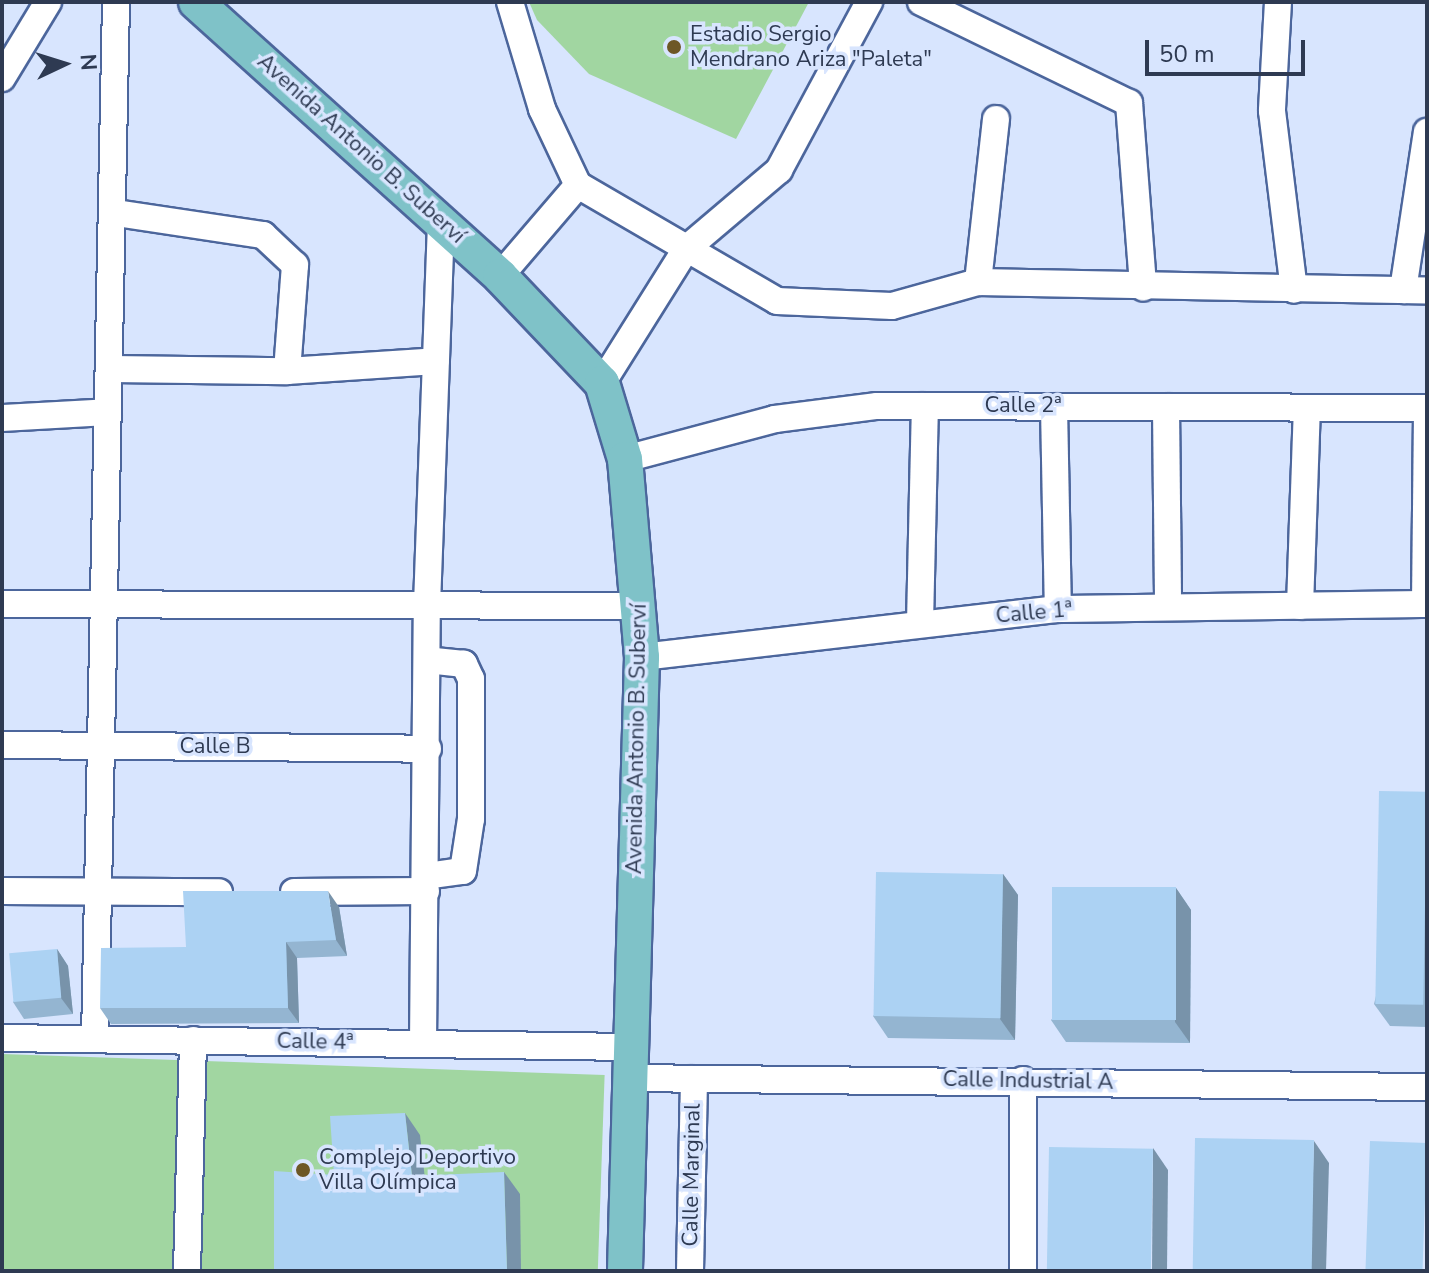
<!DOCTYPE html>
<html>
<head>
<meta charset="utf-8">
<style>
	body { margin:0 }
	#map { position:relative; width:1429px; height:1273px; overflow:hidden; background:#d8e5fe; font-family:"Nunito Sans",sans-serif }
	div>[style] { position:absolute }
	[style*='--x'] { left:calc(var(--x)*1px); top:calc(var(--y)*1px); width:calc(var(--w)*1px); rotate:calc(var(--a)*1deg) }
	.green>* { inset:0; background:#a1d6a1; transform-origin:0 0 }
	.roads { filter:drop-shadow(2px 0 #4c669c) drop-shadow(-2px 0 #4c669c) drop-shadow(0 2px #4c669c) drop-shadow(0 -2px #4c669c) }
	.minor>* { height:26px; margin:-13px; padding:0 13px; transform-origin:13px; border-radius:13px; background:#fff }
	.major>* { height:34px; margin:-17px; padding:0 17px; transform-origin:17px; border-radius:17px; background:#7fc2c8 }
	.wall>* { inset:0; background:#94b5d1 }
	.shaded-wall>* { inset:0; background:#7893aa }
	.building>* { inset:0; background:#acd2f3; transform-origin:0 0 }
	.dots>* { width:22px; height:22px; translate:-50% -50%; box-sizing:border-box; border:4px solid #d8e5fe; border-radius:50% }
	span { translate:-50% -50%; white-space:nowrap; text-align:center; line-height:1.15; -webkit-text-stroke:7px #d8e5fe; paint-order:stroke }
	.poi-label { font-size:22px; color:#2e3a52 }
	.left { translate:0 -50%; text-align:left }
	.street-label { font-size:22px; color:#2e3a52 }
	.frame { position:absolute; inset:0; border:4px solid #2e3a52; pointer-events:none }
	.north { position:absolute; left:24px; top:24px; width:80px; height:80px; -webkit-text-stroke:6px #d8e5fe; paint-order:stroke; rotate:86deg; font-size:22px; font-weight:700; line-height:32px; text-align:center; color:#2e3a52 }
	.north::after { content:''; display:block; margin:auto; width:28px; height:36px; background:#2e3a52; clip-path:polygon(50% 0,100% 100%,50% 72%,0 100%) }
	.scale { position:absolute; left:1145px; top:40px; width:160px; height:36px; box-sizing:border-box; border:4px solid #2e3a52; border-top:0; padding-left:10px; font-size:24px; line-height:28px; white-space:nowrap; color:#2e3a52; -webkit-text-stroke:6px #d8e5fe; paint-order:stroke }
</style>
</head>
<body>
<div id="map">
	<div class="green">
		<div style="clip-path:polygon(529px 2px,809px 2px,736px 139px,589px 74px,537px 20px)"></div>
		<div style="left:2px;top:1054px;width:603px;height:217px;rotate:2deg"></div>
	</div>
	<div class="roads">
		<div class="minor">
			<div style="--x:510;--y:2;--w:112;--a:73.3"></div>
			<div style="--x:542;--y:109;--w:84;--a:64.7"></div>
			<div style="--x:578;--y:185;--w:230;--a:30.2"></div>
			<div style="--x:777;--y:301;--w:115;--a:2.5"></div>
			<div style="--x:892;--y:306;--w:89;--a:-15.6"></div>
			<div style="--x:978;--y:282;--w:449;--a:1.1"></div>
			<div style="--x:921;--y:2;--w:231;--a:25.9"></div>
			<div style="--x:1129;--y:103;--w:185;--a:85.6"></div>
			<div style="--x:1278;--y:2;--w:109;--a:93.2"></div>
			<div style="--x:1272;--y:111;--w:180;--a:83"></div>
			<div style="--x:2;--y:78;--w:89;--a:-58.8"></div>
			<div style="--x:116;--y:213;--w:149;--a:8.5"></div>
			<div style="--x:263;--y:235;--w:44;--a:43.2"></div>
			<div style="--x:295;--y:265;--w:106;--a:94.3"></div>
			<div style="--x:500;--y:276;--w:120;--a:-49.4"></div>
			<div style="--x:978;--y:282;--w:164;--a:-83.7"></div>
			<div style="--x:1403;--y:290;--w:160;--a:-81.4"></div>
			<div style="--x:112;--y:369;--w:175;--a:0.7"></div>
			<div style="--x:287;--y:371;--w:149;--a:-3.8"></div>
			<div style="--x:602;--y:383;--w:158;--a:-57.9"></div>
			<div style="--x:686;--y:249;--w:122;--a:-40.3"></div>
			<div style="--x:779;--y:170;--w:191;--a:-61.8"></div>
			<div style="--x:1054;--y:407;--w:202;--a:88.9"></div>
			<div style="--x:1166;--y:407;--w:200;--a:89.4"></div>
			<div style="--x:2;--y:418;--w:106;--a:-3.2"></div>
			<div style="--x:625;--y:459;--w:155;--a:-14.9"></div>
			<div style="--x:775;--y:419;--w:103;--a:-7.3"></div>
			<div style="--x:877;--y:406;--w:550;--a:0.21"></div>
			<div style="--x:2;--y:604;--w:638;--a:0.18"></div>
			<div style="--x:1425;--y:604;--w:196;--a:-89.4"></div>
			<div style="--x:1300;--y:606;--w:198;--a:-88"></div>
			<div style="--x:920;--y:623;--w:217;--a:-88.7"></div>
			<div style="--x:642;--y:657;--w:419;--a:-6.6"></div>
			<div style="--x:1058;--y:609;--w:369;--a:-0.8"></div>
			<div style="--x:2;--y:745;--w:426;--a:0.5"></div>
			<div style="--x:426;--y:876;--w:37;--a:-8"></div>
			<div style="--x:463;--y:871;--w:53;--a:-81.3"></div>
			<div style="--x:471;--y:819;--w:140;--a:-90"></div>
			<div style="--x:471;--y:679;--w:17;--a:-115"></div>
			<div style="--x:464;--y:664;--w:37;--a:-174"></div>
			<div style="--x:2;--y:891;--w:217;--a:0.3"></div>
			<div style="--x:294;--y:892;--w:132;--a:-0.4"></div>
			<div style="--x:2;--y:1038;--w:627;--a:0.82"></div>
			<div style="--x:95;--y:1039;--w:1037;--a:-88.84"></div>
			<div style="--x:423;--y:1044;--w:439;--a:-89.5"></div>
			<div style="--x:427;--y:605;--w:384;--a:-87.9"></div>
			<div style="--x:628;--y:1078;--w:799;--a:0.65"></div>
			<div style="--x:187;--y:1271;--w:231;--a:-88.5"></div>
			<div style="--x:690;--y:1271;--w:192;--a:-88.8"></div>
			<div style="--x:1023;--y:1271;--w:191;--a:-90"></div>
		</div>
		<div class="major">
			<div style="--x:196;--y:2;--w:409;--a:42"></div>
			<div style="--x:500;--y:276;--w:148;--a:46.4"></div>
			<div style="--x:602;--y:383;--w:79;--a:73.2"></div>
			<div style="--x:625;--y:459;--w:199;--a:85.1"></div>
			<div style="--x:642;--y:657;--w:614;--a:91.59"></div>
		</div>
	</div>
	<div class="wall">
		<div style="clip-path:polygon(1427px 792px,1427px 1027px,1390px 1026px,1374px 1004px)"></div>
		<div style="clip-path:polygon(1003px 874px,1018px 895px,1015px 1040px,888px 1038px,873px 1016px)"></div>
		<div style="clip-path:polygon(1176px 888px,1191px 910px,1190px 1043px,1066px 1042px,1051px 1020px)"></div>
		<div style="clip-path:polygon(339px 907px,347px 956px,297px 958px,299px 1023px,111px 1024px,100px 1008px,186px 947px)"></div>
		<div style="clip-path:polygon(57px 949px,68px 966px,73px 1014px,24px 1019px,13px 1002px)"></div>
	</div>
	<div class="shaded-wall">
		<div style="clip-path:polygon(1003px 874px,1018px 895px,1015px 1040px,1000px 1019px)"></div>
		<div style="clip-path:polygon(1176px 888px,1191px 910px,1190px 1043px,1175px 1022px)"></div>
		<div style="clip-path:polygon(328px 891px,339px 907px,347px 956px,336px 940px)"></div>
		<div style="clip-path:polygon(286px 942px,297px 958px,299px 1023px,288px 1008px)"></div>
		<div style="clip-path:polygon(57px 949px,68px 966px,73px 1014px,61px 998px)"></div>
		<div style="clip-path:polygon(405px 1113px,420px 1135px,427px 1197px,412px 1176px)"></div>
		<div style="clip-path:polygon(1314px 1141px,1329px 1163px,1326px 1271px,1310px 1271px)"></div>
		<div style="clip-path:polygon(1153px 1148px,1168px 1170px,1167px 1271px,1152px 1271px)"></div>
		<div style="clip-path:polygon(504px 1172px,520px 1194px,521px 1271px,507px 1271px)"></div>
	</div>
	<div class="building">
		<div style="left:1379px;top:791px;width:48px;height:213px;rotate:1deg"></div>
		<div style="left:876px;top:872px;width:127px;height:144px;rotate:1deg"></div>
		<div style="left:1052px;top:887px;width:124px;height:133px"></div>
		<div style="clip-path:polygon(183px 891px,328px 891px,336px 940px,286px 942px,288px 1008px,100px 1008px,101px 948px,186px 947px)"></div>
		<div style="left:57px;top:949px;width:49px;height:48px;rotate:85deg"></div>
		<div style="clip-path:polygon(405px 1113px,412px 1176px,504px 1172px,507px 1271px,274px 1271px,274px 1171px,334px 1175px,330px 1116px)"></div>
		<div style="left:1195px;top:1138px;width:119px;height:133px;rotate:1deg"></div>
		<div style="left:1370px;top:1141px;width:57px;height:130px;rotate:2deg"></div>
		<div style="left:1049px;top:1147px;width:104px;height:124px;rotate:1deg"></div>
	</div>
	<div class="dots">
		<div style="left:674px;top:47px;background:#6d5726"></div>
		<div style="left:303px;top:1170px;background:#6d5726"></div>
	</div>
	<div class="poi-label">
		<span class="left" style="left:690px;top:47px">Estadio Sergio<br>Mendrano Ariza "Paleta"</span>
		<span class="left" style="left:319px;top:1170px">Complejo Deportivo<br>Villa Olímpica</span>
	</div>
	<div class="street-label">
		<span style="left:361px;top:149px;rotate:42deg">Avenida Antonio B. Suberví</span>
		<span style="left:1023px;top:406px">Calle 2ª</span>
		<span style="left:1034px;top:613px;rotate:-5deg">Calle 1ª</span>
		<span style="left:637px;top:739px;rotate:-89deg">Avenida Antonio B. Suberví</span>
		<span style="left:215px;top:747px">Calle B</span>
		<span style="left:315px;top:1042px;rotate:1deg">Calle 4ª</span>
		<span style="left:1028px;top:1081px;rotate:1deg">Calle Industrial A</span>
		<span style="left:692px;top:1175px;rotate:-89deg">Calle Marginal</span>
	</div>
	<div class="frame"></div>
	<div class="north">N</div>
	<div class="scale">50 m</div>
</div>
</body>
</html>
